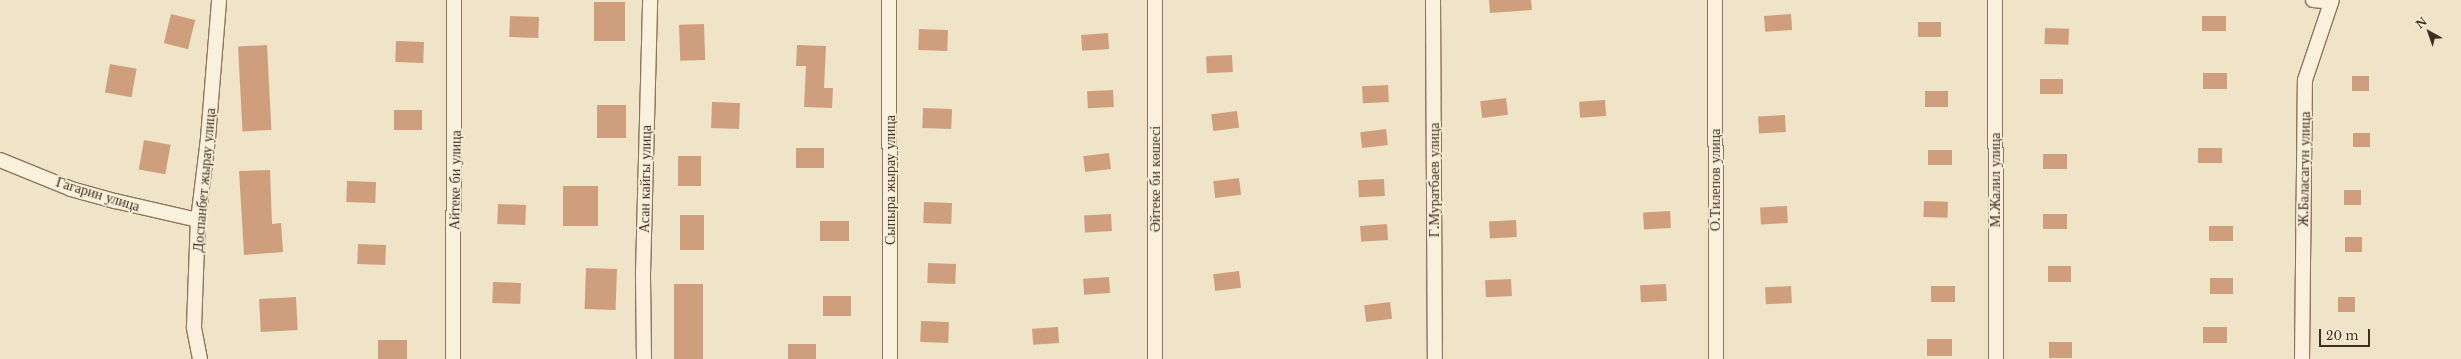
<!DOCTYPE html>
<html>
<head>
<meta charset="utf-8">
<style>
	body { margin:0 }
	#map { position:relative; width:2461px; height:359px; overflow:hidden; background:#f0e4c8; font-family:"Libre Baskerville",serif }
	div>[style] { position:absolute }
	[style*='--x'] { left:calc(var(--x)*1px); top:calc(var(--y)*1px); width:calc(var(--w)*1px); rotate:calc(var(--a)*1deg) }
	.building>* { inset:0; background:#cf9f7d; transform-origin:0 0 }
	.roads { filter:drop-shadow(1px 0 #8d765c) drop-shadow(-1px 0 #8d765c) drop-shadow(0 1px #8d765c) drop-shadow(0 -1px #8d765c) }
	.street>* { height:14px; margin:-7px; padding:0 7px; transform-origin:7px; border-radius:7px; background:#faf1dc }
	span { translate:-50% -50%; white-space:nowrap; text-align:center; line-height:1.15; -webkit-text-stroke:3.5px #f7eed8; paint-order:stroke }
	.street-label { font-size:14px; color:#3d2e20 }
	.north { position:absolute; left:2409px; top:12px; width:40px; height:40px; -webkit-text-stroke:3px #f7eed8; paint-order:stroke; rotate:320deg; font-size:11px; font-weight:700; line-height:16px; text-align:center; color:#3d2e20 }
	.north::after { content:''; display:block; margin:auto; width:14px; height:18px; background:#3d2e20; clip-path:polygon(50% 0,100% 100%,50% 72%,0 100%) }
	.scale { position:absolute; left:2319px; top:329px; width:51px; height:18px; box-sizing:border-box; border:2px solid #3d2e20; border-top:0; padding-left:5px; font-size:12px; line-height:14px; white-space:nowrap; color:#3d2e20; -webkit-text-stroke:3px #f7eed8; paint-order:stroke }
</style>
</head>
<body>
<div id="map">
	<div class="building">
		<div style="clip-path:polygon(1489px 0,1531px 0,1532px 10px,1490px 13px)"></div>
		<div style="left:594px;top:2px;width:31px;height:39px"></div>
		<div style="left:171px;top:14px;width:25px;height:30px;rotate:14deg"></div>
		<div style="left:1791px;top:14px;width:16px;height:27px;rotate:86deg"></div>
		<div style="left:510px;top:16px;width:29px;height:21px;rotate:2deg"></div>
		<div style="left:2202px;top:16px;width:24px;height:15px"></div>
		<div style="left:1918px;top:22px;width:23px;height:15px"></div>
		<div style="left:704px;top:24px;width:36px;height:25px;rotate:88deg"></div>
		<div style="left:2045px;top:28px;width:24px;height:16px;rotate:2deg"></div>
		<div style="left:919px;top:29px;width:29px;height:21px;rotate:2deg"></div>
		<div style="left:1108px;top:33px;width:16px;height:27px;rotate:86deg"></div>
		<div style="left:396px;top:41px;width:28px;height:21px;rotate:2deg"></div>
		<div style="left:267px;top:45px;width:85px;height:29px;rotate:87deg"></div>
		<div style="clip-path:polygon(797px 45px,826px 46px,824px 88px,833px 88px,832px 108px,804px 107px,806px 66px,796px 66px)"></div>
		<div style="left:1232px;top:55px;width:17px;height:26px;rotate:87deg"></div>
		<div style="left:110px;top:64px;width:27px;height:29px;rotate:10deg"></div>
		<div style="left:2203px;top:73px;width:24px;height:16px"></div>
		<div style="left:2352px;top:76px;width:17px;height:15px"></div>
		<div style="left:2040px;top:79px;width:23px;height:15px"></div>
		<div style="left:1388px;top:85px;width:17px;height:26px;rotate:87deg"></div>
		<div style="left:1113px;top:90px;width:17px;height:26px;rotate:87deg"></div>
		<div style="left:1925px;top:91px;width:23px;height:16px"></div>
		<div style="left:1506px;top:98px;width:17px;height:26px;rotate:83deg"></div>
		<div style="left:1605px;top:100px;width:16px;height:26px;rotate:86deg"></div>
		<div style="left:712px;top:102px;width:28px;height:26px;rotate:2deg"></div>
		<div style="left:597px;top:105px;width:29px;height:33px"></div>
		<div style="left:923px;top:108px;width:29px;height:20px;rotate:2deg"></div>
		<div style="left:394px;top:110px;width:28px;height:20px"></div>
		<div style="left:1237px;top:111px;width:17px;height:26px;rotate:83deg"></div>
		<div style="left:1785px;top:115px;width:17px;height:27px;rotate:87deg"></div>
		<div style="left:1386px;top:129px;width:16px;height:26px;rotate:83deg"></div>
		<div style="left:2353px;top:133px;width:17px;height:14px"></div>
		<div style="left:144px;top:140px;width:27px;height:30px;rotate:10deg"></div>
		<div style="left:796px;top:148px;width:28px;height:20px"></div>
		<div style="left:2198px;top:148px;width:24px;height:15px"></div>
		<div style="left:1928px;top:150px;width:24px;height:15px"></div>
		<div style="left:1109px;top:153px;width:16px;height:26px;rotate:83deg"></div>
		<div style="left:2043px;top:154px;width:24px;height:15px"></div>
		<div style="left:678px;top:156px;width:23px;height:30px"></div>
		<div style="clip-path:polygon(270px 170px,272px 224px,281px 223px,283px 252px,244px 255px,239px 171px)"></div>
		<div style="left:1239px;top:178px;width:17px;height:26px;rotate:83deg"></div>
		<div style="left:1384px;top:179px;width:17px;height:26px;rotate:87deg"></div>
		<div style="left:347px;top:181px;width:29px;height:21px;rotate:2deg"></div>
		<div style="left:563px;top:186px;width:35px;height:40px"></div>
		<div style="left:2361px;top:190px;width:15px;height:17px;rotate:90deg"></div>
		<div style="left:1924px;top:201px;width:24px;height:16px;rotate:2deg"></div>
		<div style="left:924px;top:202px;width:28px;height:21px;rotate:2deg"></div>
		<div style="left:498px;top:204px;width:28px;height:20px;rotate:2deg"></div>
		<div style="left:1787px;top:206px;width:17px;height:27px;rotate:87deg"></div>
		<div style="left:1670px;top:211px;width:17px;height:27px;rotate:87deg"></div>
		<div style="left:1111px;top:214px;width:17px;height:27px;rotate:87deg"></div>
		<div style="left:2043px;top:214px;width:24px;height:15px"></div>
		<div style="left:680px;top:215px;width:24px;height:35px"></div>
		<div style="left:1516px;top:220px;width:17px;height:27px;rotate:87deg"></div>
		<div style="left:820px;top:221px;width:29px;height:20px"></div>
		<div style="left:1387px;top:224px;width:16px;height:27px;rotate:86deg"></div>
		<div style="left:2209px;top:226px;width:24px;height:15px"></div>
		<div style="left:2345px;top:237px;width:17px;height:15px"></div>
		<div style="left:358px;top:244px;width:28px;height:20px;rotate:2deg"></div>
		<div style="left:928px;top:263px;width:28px;height:20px;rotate:2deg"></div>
		<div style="left:2048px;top:266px;width:23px;height:16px"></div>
		<div style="left:586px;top:268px;width:31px;height:41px;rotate:2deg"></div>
		<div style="left:1239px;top:271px;width:17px;height:26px;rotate:83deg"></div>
		<div style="left:1109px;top:277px;width:16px;height:26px;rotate:86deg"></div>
		<div style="left:2210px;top:278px;width:23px;height:16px"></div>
		<div style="left:1511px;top:279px;width:17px;height:26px;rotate:87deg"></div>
		<div style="left:493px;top:282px;width:28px;height:21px;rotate:2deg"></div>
		<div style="left:703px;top:284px;width:75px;height:29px;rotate:90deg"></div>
		<div style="left:1666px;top:284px;width:17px;height:26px;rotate:87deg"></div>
		<div style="left:1791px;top:286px;width:17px;height:26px;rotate:87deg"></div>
		<div style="left:1931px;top:286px;width:24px;height:16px"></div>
		<div style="left:823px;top:296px;width:28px;height:20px"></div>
		<div style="left:296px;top:297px;width:33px;height:37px;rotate:87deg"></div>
		<div style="left:2355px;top:297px;width:15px;height:17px;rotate:90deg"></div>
		<div style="left:1390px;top:302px;width:17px;height:26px;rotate:83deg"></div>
		<div style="left:921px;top:321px;width:28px;height:21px;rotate:2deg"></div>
		<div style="left:1058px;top:327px;width:16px;height:26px;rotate:86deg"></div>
		<div style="left:2203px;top:327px;width:24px;height:16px"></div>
		<div style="left:1952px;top:339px;width:17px;height:25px;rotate:90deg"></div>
		<div style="left:378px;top:340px;width:29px;height:19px"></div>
		<div style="left:2049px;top:342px;width:23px;height:16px"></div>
		<div style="left:788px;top:344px;width:28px;height:15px"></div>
	</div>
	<div class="roads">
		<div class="street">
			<div style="--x:889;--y:0;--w:359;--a:89.8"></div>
			<div style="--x:1433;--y:0;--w:359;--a:89.7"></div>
			<div style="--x:1715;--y:0;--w:359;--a:89.8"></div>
			<div style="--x:1995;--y:0;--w:359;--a:89.8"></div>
			<div style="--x:2313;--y:0;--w:18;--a:6"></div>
			<div style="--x:0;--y:160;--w:77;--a:22.2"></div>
			<div style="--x:71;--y:189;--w:46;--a:15.3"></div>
			<div style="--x:115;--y:201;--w:85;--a:12.9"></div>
			<div style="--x:200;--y:359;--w:33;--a:-101"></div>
			<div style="--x:194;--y:327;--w:107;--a:-87.9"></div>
			<div style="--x:198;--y:220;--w:83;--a:-83"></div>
			<div style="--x:208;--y:138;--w:138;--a:-85.4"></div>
			<div style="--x:453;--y:359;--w:359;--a:-89.8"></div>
			<div style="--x:644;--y:359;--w:86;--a:-90.7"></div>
			<div style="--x:643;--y:273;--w:273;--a:-88.5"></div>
			<div style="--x:1155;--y:359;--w:359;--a:-90"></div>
			<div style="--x:2302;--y:359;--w:279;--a:-89.4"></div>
			<div style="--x:2305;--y:80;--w:84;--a:-71.4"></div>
		</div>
	</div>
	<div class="street-label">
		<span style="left:2304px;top:169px;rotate:-89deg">Ж.Баласагун улица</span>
		<span style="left:645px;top:179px;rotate:-89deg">Асан кайгы улица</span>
		<span style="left:1155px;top:179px;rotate:-90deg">Әйтеке би көшесі</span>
		<span style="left:204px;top:180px;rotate:-85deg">Доспанбет жырау улица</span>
		<span style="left:455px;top:180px;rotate:-89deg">Айтеке би улица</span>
		<span style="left:890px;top:180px;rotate:-90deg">Сыпыра жырау улица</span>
		<span style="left:1434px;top:180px;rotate:-90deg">Г.Муратбаев улица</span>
		<span style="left:1715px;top:180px;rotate:-90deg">О.Тилепов улица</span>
		<span style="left:1995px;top:180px;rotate:-90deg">М.Жалил улица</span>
		<span style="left:98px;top:194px;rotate:17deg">Гагарин улица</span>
	</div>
	<div class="north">N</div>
	<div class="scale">20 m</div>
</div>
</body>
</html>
